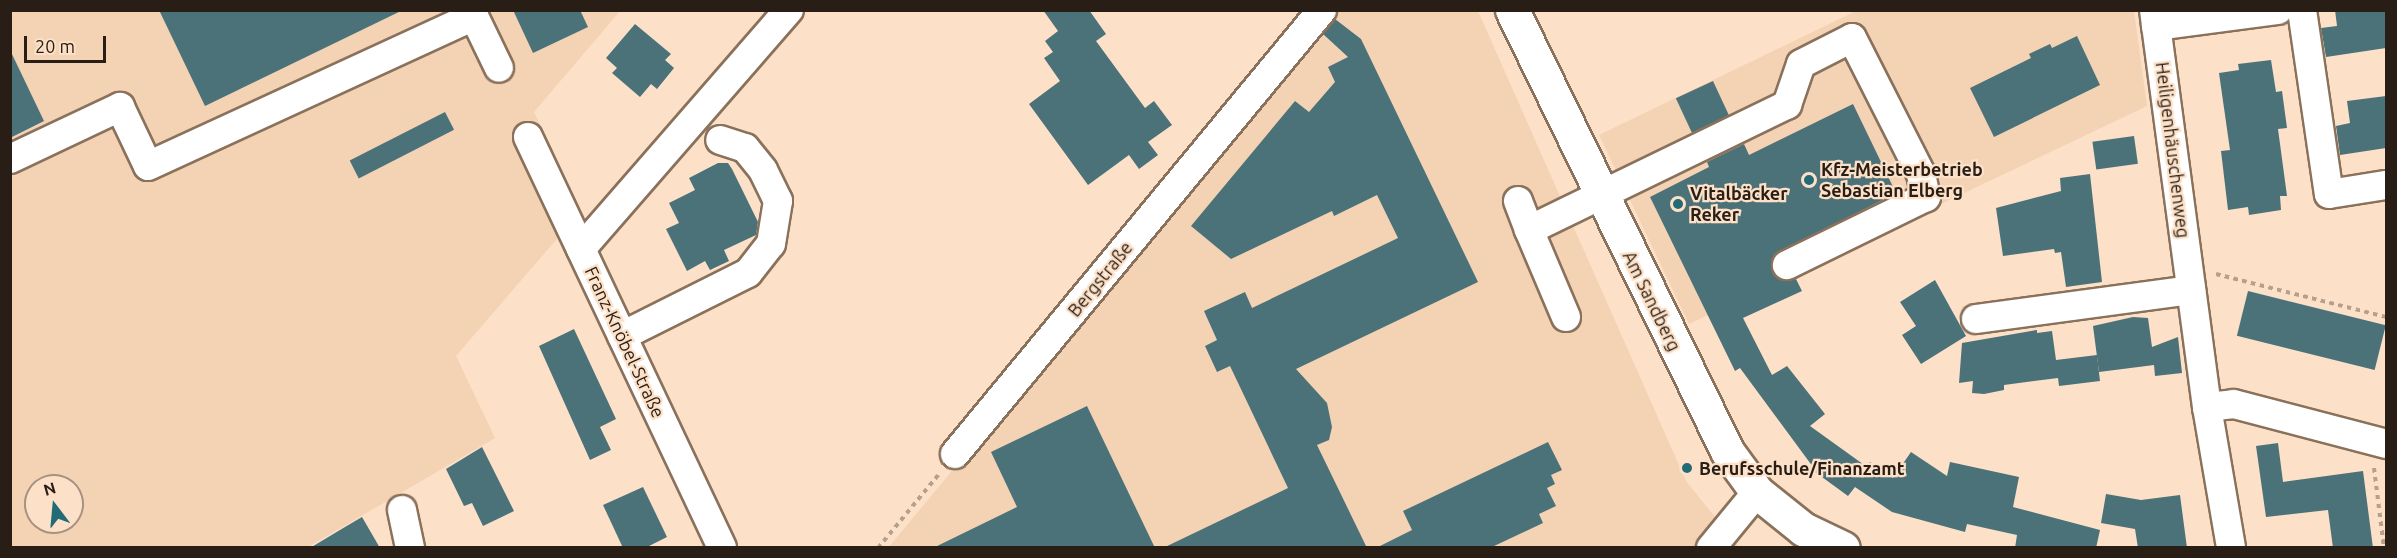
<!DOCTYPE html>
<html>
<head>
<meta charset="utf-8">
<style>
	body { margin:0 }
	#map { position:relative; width:2397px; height:558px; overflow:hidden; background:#fce0c7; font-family:Ubuntu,sans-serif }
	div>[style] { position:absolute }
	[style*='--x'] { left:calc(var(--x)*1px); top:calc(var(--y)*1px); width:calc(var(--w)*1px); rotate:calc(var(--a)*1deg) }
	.built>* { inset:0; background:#f4d2b4 }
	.building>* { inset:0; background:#4b7279; transform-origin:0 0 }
	.path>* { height:4px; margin-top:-2px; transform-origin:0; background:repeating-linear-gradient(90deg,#b6a08c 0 4.5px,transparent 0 9px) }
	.roads { filter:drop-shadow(2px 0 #8a715b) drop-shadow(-2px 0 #8a715b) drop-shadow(0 2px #8a715b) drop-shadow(0 -2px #8a715b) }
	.minor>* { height:28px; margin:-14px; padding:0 14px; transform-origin:14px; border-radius:14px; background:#fff }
	.major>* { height:33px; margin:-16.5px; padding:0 16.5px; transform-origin:16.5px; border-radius:16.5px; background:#fff }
	.dots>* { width:16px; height:16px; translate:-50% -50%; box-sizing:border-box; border:3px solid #fce0c7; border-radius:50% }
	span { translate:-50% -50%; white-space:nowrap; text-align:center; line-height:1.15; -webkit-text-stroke:4.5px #fce0c7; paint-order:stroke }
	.street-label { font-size:18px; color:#281e15 }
	.poi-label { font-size:18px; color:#281e15; font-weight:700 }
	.left { translate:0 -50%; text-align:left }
	.frame { position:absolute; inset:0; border:12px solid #281e15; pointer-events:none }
	.north { position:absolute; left:24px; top:474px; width:60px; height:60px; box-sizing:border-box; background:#fce0c7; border:2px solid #a79280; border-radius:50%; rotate:344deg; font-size:16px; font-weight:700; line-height:24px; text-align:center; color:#281e15 }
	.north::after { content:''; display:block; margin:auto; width:21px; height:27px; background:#226b76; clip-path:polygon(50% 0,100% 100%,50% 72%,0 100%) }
	.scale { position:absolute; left:24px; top:36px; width:82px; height:27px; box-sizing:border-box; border:3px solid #281e15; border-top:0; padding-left:8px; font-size:18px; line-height:21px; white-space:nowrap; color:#281e15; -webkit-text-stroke:4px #fce0c7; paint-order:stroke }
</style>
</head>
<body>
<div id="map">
	<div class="built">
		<div style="clip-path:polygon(1334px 10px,1478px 11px,1686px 481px,1739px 547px,888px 548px)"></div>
		<div style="clip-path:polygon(evenodd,10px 11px,620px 11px,534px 112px,580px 212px,456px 356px,495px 438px,308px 547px,11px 547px,10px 11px,36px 486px,72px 486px,72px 522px,36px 522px,36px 486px)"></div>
		<div style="clip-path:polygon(1856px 11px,2134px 11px,2147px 106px,1689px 324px,1599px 135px)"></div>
	</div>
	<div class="building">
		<div style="clip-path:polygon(159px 10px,403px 10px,205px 106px)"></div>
		<div style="clip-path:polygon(513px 10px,580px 10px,588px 27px,533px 53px)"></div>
		<div style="clip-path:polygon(1043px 10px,1089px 10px,1106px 34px,1096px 41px,1145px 108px,1154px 101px,1172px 125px,1148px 142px,1158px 155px,1139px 169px,1129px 155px,1088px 185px,1029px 104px,1060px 81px,1044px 58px,1053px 52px,1045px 41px,1058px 31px)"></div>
		<div style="clip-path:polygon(2335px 10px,2386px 10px,2386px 48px,2326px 57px,2321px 28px,2337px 26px)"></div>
		<div style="clip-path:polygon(1335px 19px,1361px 39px,1478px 282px,1296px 369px,1327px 403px,1332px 427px,1329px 440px,1317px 445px,1367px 548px,1163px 548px,1288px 488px,1230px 366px,1217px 372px,1205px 346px,1217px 340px,1204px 311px,1245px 292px,1252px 308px,1398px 238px,1377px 195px,1334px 216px,1332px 211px,1231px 259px,1191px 226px,1295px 101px,1309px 112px,1335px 82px,1328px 67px,1348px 57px,1323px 34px)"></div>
		<div style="clip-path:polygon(635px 24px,671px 54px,665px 60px,674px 68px,657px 89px,651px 84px,640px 97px,612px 73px,617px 68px,606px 58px)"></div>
		<div style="clip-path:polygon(2077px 36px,2100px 85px,1994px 137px,1970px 88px,2031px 58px,2029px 54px,2050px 44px,2052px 48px)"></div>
		<div style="clip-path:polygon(10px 50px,44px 121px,10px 138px)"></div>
		<div style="clip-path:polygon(2271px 60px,2276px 92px,2282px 91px,2287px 128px,2278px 129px,2287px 196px,2280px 196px,2281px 210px,2249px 215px,2248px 207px,2228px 210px,2221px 151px,2230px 150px,2219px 73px,2239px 70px,2238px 64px)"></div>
		<div style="left:1713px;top:81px;width:38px;height:41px;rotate:65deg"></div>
		<div style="clip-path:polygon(2386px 96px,2386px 148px,2340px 155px,2336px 126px,2350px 123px,2347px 101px)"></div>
		<div style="clip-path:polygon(1853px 104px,1896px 193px,1774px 255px,1773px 273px,1785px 281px,1796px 279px,1802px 291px,1743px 318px,1772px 375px,1787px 366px,1825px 414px,1810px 426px,1867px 467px,1870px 462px,1893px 478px,1911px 452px,1947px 476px,1950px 462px,2019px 477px,2013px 507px,2100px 530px,2096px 548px,2015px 548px,2017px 535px,1967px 524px,1965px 532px,1892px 512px,1855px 487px,1848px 496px,1811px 469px,1813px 467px,1754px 387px,1740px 368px,1735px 371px,1650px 197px,1709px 167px,1707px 162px,1744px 144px,1749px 155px)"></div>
		<div style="left:445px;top:112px;width:20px;height:107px;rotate:63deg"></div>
		<div style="left:2134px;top:136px;width:28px;height:42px;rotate:82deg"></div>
		<div style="clip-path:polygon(718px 163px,728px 163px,732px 169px,758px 222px,756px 235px,724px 250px,729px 261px,710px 270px,705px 261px,687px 271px,666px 229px,679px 223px,669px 203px,695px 190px,689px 178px)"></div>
		<div style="clip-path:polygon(2090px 174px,2102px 282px,2066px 287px,2061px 252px,2055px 253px,2054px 249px,2003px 256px,1996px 208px,2061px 191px,2060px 178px)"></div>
		<div style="clip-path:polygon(1935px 280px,1966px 336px,1921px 364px,1902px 335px,1916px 326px,1900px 302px)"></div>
		<div style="left:2248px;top:291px;width:142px;height:46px;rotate:14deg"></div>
		<div style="clip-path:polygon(2133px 317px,2148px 318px,2152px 347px,2178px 337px,2182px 373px,2155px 376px,2154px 365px,2099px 372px,2093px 326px)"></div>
		<div style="clip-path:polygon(574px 329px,616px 419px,600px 427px,611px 450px,590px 460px,539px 346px)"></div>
		<div style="clip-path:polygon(2037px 330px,2037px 333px,2052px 331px,2056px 360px,2097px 355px,2100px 381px,2059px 386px,2058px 378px,2004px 385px,2004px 390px,1984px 394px,1972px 393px,1973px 381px,1959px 383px,1962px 343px)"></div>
		<div style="clip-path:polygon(1087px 406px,1155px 548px,933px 548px,1017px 507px,991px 452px)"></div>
		<div style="clip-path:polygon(1548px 442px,1562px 470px,1551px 475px,1555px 484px,1547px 488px,1556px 506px,1539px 514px,1543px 523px,1492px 547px,1376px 548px,1412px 530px,1403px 511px)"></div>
		<div style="clip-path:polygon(2278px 443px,2283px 482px,2363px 471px,2373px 548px,2333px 548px,2328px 510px,2266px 517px,2256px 446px)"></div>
		<div style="clip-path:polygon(482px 447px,514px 511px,483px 526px,472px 503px,464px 506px,446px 469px)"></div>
		<div style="clip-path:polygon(643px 487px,667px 537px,645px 548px,623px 548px,603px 505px)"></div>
		<div style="clip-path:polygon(2106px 494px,2141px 500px,2180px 495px,2187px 548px,2138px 548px,2135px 529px,2101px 523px)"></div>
		<div style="clip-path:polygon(362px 517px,380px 548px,310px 548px,345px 527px)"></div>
	</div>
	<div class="path">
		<div style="--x:2216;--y:274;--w:175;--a:14.2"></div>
		<div style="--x:2374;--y:468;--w:81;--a:82.9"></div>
		<div style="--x:878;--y:548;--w:96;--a:-50.5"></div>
	</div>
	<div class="roads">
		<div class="minor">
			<div style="--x:471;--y:10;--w:64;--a:64.2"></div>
			<div style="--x:2154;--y:10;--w:401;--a:82.4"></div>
			<div style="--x:2207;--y:407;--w:143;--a:80.3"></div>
			<div style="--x:2302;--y:10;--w:186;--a:81.7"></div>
			<div style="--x:2329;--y:194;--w:58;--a:-9"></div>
			<div style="--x:2156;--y:26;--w:123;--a:-7.5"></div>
			<div style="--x:528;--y:137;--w:454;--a:64.7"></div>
			<div style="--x:10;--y:159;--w:122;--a:-25.3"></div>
			<div style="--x:120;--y:107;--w:65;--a:64.6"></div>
			<div style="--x:148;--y:166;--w:359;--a:-24.7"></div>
			<div style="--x:1518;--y:201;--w:31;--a:69"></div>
			<div style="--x:581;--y:249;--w:317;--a:-49"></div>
			<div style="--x:1566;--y:317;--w:95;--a:-113"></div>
			<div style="--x:1529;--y:230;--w:287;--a:-25.9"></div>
			<div style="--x:1787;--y:105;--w:43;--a:-71.1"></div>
			<div style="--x:1801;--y:64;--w:57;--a:-27"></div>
			<div style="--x:1852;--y:38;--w:153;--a:63.1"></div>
			<div style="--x:1921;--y:174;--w:24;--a:78"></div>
			<div style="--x:1926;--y:197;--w:155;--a:153.9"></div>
			<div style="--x:1976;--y:319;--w:217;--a:-7.7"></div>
			<div style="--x:622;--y:336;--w:141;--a:-26.6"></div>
			<div style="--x:748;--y:273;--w:37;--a:-52"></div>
			<div style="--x:771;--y:244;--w:44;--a:-80.8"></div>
			<div style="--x:778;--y:201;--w:34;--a:-116"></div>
			<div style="--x:763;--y:170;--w:28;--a:-129"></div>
			<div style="--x:745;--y:148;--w:26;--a:-162"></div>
			<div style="--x:2207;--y:407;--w:27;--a:-6"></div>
			<div style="--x:2234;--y:404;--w:157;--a:14.7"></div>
			<div style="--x:955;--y:454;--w:576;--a:-50.42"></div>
			<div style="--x:402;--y:510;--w:39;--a:78"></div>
			<div style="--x:1711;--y:548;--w:72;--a:-50.6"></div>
		</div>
		<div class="major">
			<div style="--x:1512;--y:10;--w:491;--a:64"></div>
			<div style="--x:1727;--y:451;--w:51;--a:53.8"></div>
			<div style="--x:1757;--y:492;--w:59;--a:38.8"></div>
			<div style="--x:1803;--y:529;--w:44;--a:25.4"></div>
		</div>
	</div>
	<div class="dots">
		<div style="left:1809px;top:180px;background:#226b76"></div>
		<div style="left:1678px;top:204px;background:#226b76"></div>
		<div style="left:1687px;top:468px;background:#226b76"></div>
	</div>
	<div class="street-label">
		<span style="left:2173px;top:150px;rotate:83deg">Heiligenhäuschenweg</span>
		<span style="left:1100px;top:279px;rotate:-51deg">Bergstraße</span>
		<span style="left:1652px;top:301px;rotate:64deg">Am Sandberg</span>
		<span style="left:625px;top:342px;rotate:65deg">Franz-Knöbel-Straße</span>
	</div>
	<div class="poi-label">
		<span class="left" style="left:1821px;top:180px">Kfz-Meisterbetrieb<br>Sebastian Elberg</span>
		<span class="left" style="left:1690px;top:204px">Vitalbäcker<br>Reker</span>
		<span class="left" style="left:1699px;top:468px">Berufsschule/Finanzamt</span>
	</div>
	<div class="frame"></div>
	<div class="north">N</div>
	<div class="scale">20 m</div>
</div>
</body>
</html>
